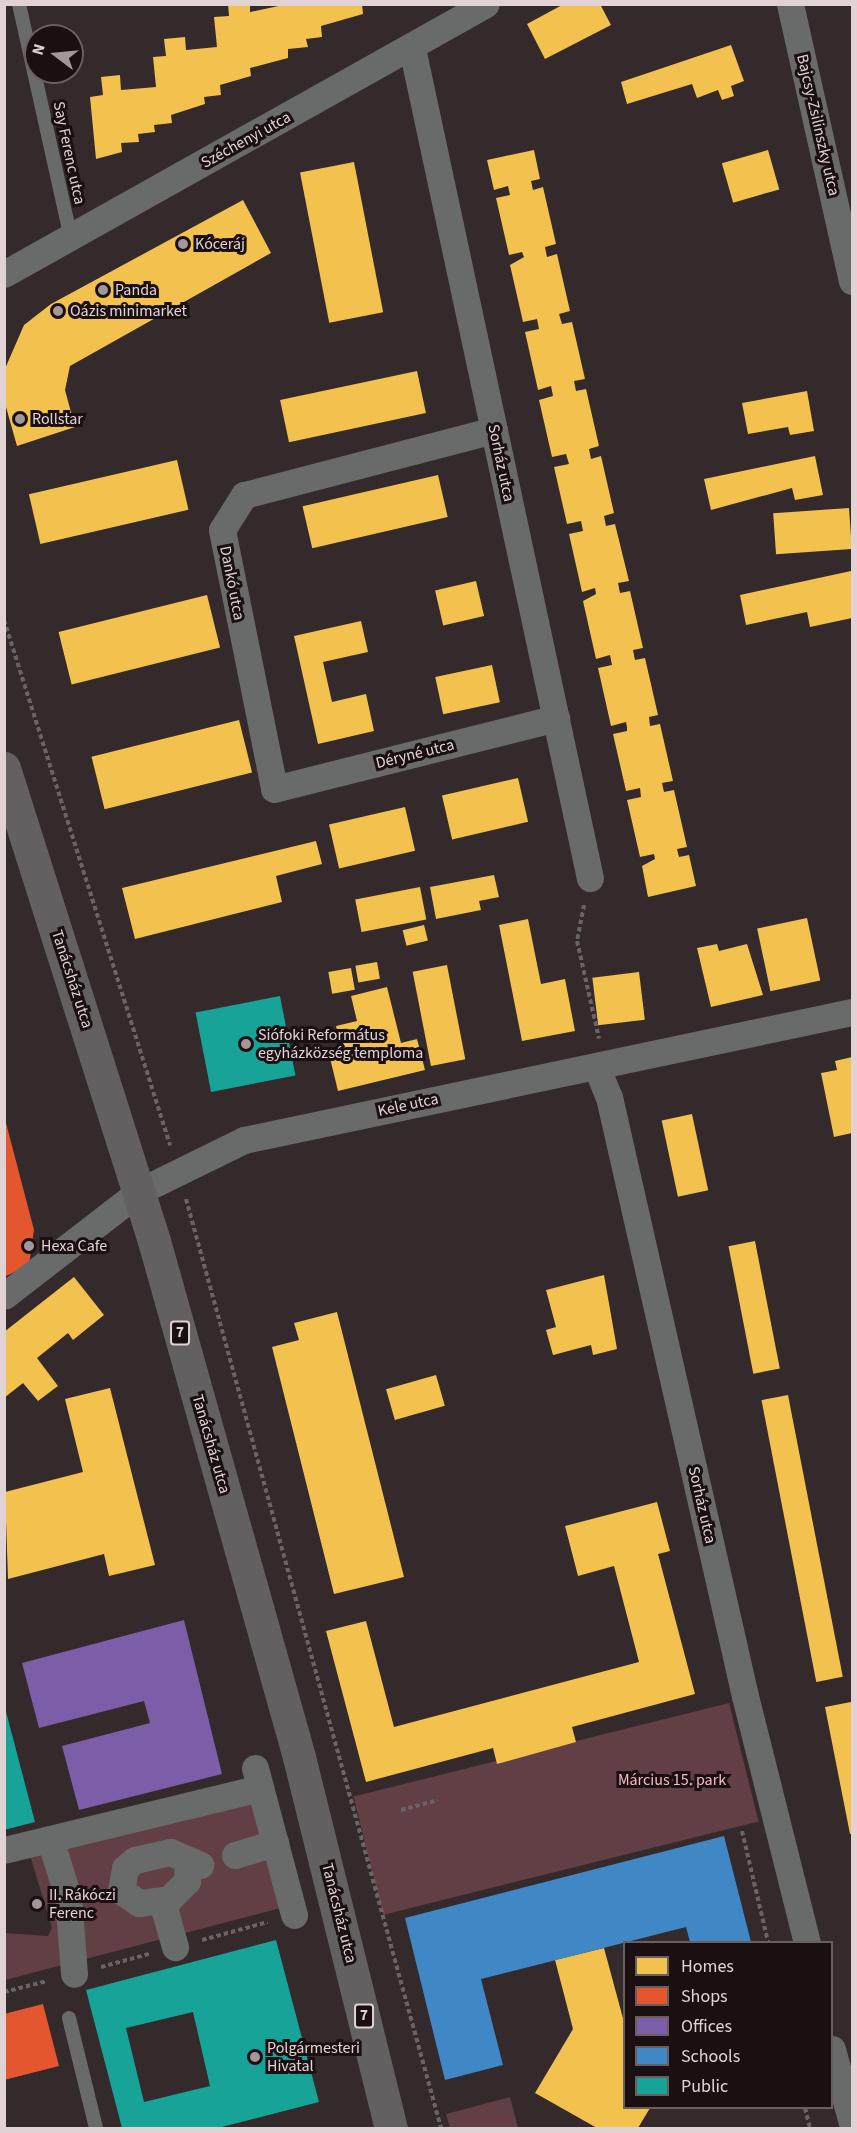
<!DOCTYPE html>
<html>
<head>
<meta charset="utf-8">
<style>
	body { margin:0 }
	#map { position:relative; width:857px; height:2133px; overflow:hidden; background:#34292b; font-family:"Source Sans 3",sans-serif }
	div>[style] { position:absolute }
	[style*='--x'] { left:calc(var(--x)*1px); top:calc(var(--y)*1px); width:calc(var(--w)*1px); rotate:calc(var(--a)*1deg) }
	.green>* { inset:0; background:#613f45; transform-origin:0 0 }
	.homes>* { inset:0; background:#f2c14e; transform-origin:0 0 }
	.shops>* { inset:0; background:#e4572e }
	.offices>* { inset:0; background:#7b5ea7 }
	.schools>* { inset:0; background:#3f88c5 }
	.public>* { inset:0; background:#17a398; transform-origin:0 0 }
	.path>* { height:4px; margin-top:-2px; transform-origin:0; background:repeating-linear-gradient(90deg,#696566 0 4.5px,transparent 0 7.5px) }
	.lane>* { height:14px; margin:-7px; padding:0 7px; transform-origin:7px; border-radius:7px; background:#696a6a }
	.street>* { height:27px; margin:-13.5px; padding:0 13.5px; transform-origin:13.5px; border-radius:13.5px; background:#696a6a }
	.primary>* { height:33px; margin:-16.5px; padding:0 16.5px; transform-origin:16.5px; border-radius:16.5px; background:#636061 }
	.dots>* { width:16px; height:16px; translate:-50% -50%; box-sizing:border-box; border:3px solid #1a1012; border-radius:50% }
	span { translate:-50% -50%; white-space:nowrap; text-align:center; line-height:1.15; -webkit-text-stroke:6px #1a1012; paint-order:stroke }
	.shield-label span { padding:2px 4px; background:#1a1012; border:2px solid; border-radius:4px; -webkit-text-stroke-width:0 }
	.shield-label { font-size:15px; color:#e1d2d4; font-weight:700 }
	.street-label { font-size:16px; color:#e1d2d4 }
	.poi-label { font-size:16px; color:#e1d2d4 }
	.left { translate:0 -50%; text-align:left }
	.park-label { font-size:16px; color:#f6bcc6 }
	.frame { position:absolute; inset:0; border:6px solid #e1d2d4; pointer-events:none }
	.legend { position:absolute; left:623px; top:1941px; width:210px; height:168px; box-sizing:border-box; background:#1a1012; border:2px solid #6a5e60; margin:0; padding:8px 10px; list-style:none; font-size:18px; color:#e1d2d4 }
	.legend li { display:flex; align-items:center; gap:12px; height:30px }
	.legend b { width:30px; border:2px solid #6a5e60 }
	.north { position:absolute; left:24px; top:24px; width:60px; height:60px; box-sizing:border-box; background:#1a1012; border:2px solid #6a5e60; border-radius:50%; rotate:286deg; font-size:16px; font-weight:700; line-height:24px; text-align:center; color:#e1d2d4 }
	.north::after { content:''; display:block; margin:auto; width:21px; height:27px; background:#a49799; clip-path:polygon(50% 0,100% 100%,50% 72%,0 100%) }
</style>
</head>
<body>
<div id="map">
	<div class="green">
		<div style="left:729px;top:1703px;width:122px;height:387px;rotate:76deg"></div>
		<div style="clip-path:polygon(261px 1775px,296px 1904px,5px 1980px,5px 1933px,48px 1936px,52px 1928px,29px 1852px)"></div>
		<div style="clip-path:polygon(510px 2097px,518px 2128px,450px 2128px,446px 2114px)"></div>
	</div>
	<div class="homes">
		<div style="clip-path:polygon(228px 4px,250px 4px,250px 12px,288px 4px,362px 4px,363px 14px,321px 26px,322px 37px,306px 39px,308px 47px,288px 49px,288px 58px,250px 68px,251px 76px,220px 85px,221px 95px,204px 97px,205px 104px,171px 115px,172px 123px,154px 125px,155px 132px,138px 134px,139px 142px,121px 143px,122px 152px,96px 159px,90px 97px,103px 95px,101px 77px,120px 75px,121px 90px,156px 87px,153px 57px,166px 56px,164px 39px,185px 37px,186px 50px,217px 47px,214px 17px,229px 16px)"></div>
		<div style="clip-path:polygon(564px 4px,600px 4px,611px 25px,545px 59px,527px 24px)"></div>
		<div style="clip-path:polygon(731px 45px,744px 81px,731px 86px,734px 96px,722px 100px,718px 90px,697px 98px,692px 84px,627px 104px,621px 82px)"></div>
		<div style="clip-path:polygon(534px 150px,540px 179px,531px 181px,533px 190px,543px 187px,556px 244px,545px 247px,547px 257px,557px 254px,570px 311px,559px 314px,562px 324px,572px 322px,585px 379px,574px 381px,576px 391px,586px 389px,599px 446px,589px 449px,591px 459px,601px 456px,614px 513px,604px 516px,606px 526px,615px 524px,629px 581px,618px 583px,620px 593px,630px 591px,643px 648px,633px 650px,635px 660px,645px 658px,658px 715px,649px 717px,650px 726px,660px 724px,673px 781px,662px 783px,664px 792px,674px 790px,687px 847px,677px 849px,679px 857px,689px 855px,696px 886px,648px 897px,642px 866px,655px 859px,654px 854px,640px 857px,627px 800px,641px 797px,640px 788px,626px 791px,613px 734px,627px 731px,627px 727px,626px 722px,611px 726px,598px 668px,612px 665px,610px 655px,596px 659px,583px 601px,596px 594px,595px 588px,582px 592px,569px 534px,583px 531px,581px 521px,567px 524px,554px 467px,569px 464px,566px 454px,552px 457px,539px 400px,553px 396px,551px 386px,538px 390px,525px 332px,539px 329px,537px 319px,523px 322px,510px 265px,524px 257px,522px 252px,509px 255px,496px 198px,510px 195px,508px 186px,494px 190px,487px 160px)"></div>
		<div style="left:768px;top:150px;width:41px;height:48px;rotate:74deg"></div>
		<div style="left:354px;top:162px;width:153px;height:55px;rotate:79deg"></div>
		<div style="clip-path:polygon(243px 200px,271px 253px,70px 366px,65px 390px,75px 427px,17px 446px,4px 400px,4px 371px,24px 325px,51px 304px)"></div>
		<div style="left:417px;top:371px;width:43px;height:140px;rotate:78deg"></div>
		<div style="clip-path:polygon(807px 391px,814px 431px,790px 435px,788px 427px,748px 434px,742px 403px)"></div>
		<div style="clip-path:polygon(815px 456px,823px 495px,795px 500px,792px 488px,711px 510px,704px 479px)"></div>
		<div style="left:177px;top:460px;width:51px;height:152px;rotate:77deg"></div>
		<div style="left:438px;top:475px;width:43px;height:139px;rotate:77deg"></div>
		<div style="left:849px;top:508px;width:41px;height:76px;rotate:86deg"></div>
		<div style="clip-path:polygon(851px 571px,852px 618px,810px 627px,807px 612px,746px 625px,740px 595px)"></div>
		<div style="left:476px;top:581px;width:36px;height:42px;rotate:77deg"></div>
		<div style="left:207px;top:595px;width:54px;height:153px;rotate:76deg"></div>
		<div style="clip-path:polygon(361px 621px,368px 652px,323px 662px,332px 702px,366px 694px,374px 731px,318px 744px,294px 636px)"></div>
		<div style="left:492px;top:665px;width:38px;height:58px;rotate:78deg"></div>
		<div style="left:239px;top:720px;width:54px;height:152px;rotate:76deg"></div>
		<div style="left:518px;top:778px;width:45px;height:78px;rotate:77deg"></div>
		<div style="left:405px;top:807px;width:45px;height:78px;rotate:77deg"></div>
		<div style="clip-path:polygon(316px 841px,322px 864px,276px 876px,282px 902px,135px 939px,122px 888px)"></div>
		<div style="clip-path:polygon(494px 875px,499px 897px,479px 901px,481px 910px,436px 919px,430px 887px)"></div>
		<div style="left:420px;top:887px;width:33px;height:66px;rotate:79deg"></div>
		<div style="left:807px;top:918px;width:64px;height:51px;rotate:78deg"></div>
		<div style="clip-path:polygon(528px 919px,541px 984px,565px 979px,575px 1031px,522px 1041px,499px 925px)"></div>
		<div style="left:424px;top:925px;width:16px;height:22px;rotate:76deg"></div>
		<div style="clip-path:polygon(717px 944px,719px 951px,747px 944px,763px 995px,711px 1007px,697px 948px)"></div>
		<div style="left:377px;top:962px;width:17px;height:22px;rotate:80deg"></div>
		<div style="left:447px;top:965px;width:96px;height:35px;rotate:79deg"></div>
		<div style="left:351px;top:968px;width:22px;height:23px;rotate:80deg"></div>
		<div style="left:639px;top:972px;width:48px;height:47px;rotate:83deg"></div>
		<div style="clip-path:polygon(387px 987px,401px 1043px,417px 1039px,425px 1070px,338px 1091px,330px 1058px,343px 1055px,336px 1026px,357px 1021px,351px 996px)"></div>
		<div style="clip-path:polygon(852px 1057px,852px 1133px,834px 1137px,821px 1073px,837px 1070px,835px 1061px)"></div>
		<div style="left:692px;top:1114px;width:78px;height:31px;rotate:78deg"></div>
		<div style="left:755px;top:1241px;width:130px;height:27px;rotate:79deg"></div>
		<div style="clip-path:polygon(604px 1275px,617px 1349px,593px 1355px,591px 1345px,553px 1355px,546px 1330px,556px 1327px,546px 1290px)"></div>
		<div style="clip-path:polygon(74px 1277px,104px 1315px,73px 1340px,68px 1333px,37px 1358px,58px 1386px,38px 1401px,23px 1383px,4px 1398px,4px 1332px)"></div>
		<div style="clip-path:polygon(337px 1312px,404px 1577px,334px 1594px,272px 1347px,299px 1340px,294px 1323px)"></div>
		<div style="left:436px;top:1375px;width:32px;height:52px;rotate:74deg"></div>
		<div style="clip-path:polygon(110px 1388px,155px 1565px,109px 1576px,104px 1554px,8px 1579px,5px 1492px,83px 1472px,65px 1399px)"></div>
		<div style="left:788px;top:1395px;width:287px;height:27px;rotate:79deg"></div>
		<div style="clip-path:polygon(657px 1502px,670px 1551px,658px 1554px,695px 1694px,572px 1727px,576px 1742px,497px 1764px,493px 1748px,366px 1782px,326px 1631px,366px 1621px,394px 1727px,639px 1662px,614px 1566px,578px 1576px,565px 1526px)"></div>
		<div style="clip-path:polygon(851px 1702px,852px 1834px,850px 1834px,825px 1707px)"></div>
		<div style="clip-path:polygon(604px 1948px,624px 2022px,624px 2108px,650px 2108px,638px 2128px,597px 2128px,535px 2093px,573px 2029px,555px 1960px)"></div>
	</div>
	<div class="shops">
		<div style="clip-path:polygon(5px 1119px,34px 1230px,29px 1265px,4px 1277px)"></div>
		<div style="clip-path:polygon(43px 2004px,59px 2066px,4px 2080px,4px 2014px)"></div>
	</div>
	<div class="offices">
		<div style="clip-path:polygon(184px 1620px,222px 1774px,79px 1810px,62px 1746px,150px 1723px,144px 1701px,39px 1728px,22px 1663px)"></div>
	</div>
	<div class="schools">
		<div style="clip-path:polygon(724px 1836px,751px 1942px,690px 1942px,686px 1927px,481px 1979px,503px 2065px,445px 2080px,405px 1918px)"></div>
	</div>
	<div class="public">
		<div style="left:280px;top:996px;width:81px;height:86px;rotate:79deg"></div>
		<div style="clip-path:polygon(4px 1704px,35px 1822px,4px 1830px)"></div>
		<div style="clip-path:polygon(evenodd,276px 1940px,319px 2102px,218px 2128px,122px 2128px,86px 1990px,276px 1940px,193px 2012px,210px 2086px,144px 2102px,126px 2028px,193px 2012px)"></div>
	</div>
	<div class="path">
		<div style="--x:4;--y:620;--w:551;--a:72.45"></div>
		<div style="--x:584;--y:905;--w:37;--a:101"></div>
		<div style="--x:577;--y:941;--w:100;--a:77.3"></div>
		<div style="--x:186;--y:1199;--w:963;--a:74.65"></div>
		<div style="--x:401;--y:1810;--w:38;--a:-15"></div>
		<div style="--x:742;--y:1831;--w:114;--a:76.8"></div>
		<div style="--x:202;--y:1940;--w:68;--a:-15.3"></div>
		<div style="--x:101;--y:1967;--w:50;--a:-15.2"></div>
		<div style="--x:4;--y:1992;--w:44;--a:-14.3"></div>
		<div style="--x:805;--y:2108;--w:21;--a:76"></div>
	</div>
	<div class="lane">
		<div style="--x:19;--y:4;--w:240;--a:77.5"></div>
		<div style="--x:69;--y:2018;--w:113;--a:76.2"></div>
	</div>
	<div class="street">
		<div style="--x:790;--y:4;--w:284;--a:77.4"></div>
		<div style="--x:412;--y:48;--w:849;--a:77.9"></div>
		<div style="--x:4;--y:274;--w:552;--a:-29.26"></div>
		<div style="--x:494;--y:430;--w:258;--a:165.4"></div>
		<div style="--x:244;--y:495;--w:41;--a:122.2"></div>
		<div style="--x:222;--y:530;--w:264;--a:78.6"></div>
		<div style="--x:274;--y:789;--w:291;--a:-14.1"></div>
		<div style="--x:597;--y:1068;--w:31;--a:68"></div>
		<div style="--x:609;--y:1097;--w:614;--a:77.21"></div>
		<div style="--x:745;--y:1696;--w:254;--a:75.9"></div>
		<div style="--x:4;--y:1296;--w:172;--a:-37.7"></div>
		<div style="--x:140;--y:1191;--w:116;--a:-26.1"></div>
		<div style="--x:244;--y:1140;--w:621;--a:-11.89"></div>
		<div style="--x:255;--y:1768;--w:152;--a:75.1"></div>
		<div style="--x:50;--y:1839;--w:61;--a:72.8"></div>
		<div style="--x:68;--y:1897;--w:77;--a:85.5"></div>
		<div style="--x:4;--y:1850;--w:263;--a:-13.6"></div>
		<div style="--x:235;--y:1855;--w:42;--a:-16.7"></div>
		<div style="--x:188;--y:1862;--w:19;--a:93"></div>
		<div style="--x:187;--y:1881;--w:25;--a:135"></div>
		<div style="--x:169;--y:1899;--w:30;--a:172"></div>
		<div style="--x:139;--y:1903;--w:22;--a:-146"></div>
		<div style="--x:121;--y:1891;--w:23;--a:-80"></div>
		<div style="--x:125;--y:1868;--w:13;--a:-39"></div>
		<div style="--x:135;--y:1860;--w:36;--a:-13"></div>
		<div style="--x:170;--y:1852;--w:33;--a:23"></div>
		<div style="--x:162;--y:1901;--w:48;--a:74.2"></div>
		<div style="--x:832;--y:2049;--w:77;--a:74.9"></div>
	</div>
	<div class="primary">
		<div style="--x:4;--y:768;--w:496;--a:72.4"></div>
		<div style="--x:154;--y:1241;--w:536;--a:74.3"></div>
		<div style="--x:299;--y:1757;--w:382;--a:76.1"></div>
	</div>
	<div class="dots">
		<div style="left:183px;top:244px;background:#a49799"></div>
		<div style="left:103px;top:290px;background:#a49799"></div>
		<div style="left:58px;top:311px;background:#a49799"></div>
		<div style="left:20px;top:419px;background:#a49799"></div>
		<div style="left:246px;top:1044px;background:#a49799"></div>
		<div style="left:29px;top:1246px;background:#a49799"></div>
		<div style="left:37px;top:1904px;background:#a49799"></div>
		<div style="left:255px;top:2057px;background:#a49799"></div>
	</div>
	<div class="shield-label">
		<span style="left:180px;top:1333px">7</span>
		<span style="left:364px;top:2016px">7</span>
	</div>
	<div class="street-label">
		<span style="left:818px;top:125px;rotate:77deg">Bajcsy-Zsilinszky utca</span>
		<span style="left:246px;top:140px;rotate:-29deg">Széchenyi utca</span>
		<span style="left:69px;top:153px;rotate:78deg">Say Ferenc utca</span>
		<span style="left:501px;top:463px;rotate:78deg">Sorház utca</span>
		<span style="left:232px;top:583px;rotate:79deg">Dankó utca</span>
		<span style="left:415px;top:754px;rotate:-14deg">Déryné utca</span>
		<span style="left:72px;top:979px;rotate:72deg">Tanácsház utca</span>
		<span style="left:408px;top:1105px;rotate:-12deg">Kele utca</span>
		<span style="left:211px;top:1444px;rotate:74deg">Tanácsház utca</span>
		<span style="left:702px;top:1505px;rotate:77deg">Sorház utca</span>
		<span style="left:339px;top:1913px;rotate:76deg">Tanácsház utca</span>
	</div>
	<div class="poi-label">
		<span class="left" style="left:195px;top:244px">Kóceráj</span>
		<span class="left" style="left:115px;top:290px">Panda</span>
		<span class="left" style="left:70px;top:311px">Oázis minimarket</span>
		<span class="left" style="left:32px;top:419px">Rollstar</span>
		<span class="left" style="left:258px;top:1044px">Siófoki Református<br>egyházközség temploma</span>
		<span class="left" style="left:41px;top:1246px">Hexa Cafe</span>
		<span class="left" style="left:49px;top:1904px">II. Rákóczi<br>Ferenc</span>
		<span class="left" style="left:267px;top:2057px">Polgármesteri<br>Hivatal</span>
	</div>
	<div class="park-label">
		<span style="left:672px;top:1780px">Március 15. park</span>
	</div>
	<div class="frame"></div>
	<ul class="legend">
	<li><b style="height:16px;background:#f2c14e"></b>Homes</li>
	<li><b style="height:16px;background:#e4572e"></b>Shops</li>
	<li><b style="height:16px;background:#7b5ea7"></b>Offices</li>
	<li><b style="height:16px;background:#3f88c5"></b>Schools</li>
	<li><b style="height:16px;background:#17a398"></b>Public</li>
	</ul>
	<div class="north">N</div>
</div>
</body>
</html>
